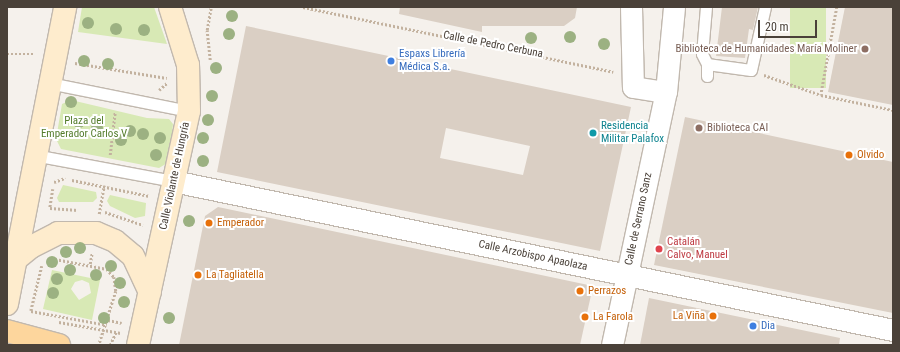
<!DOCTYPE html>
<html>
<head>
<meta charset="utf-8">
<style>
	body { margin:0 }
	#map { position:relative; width:900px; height:352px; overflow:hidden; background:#f5f1ec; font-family:"Roboto Condensed",sans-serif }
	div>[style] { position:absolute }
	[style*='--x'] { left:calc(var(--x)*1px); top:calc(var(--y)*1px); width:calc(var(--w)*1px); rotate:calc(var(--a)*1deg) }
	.green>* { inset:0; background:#d8e9b5; transform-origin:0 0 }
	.building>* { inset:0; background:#dacfc4 }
	.path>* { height:2.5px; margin-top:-1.25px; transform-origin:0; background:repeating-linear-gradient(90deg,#c3b29f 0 2px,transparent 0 4px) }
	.roads { filter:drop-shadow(1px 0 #c1b8ae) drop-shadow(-1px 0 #c1b8ae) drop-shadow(0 1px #c1b8ae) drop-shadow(0 -1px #c1b8ae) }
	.service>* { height:11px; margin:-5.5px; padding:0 5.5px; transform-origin:5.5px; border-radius:5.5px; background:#fff }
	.minor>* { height:21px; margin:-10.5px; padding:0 10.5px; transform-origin:10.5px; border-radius:10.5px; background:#fff }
	.secondary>* { height:22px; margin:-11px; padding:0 11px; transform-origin:11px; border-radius:11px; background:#feeccd }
	.primary>* { height:22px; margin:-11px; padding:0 11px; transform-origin:11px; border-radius:11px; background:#fdd69d }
	.trees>* { width:12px; height:12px; margin:-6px; border-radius:50%; background:#9cb182 }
	.dots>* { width:11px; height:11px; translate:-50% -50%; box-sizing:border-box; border:2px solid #fff; border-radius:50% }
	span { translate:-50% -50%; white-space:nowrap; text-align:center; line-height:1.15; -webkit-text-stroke:4px #fff; paint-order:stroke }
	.street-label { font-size:11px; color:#4a4139 }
	.education-label { font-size:11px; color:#785e54 }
	.right { translate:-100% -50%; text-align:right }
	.left { translate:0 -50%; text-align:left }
	.shop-label { font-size:11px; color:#366cbe }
	.park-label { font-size:11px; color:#547c2c }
	.culture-label { font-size:11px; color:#0d838f }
	.food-label { font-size:11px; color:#c56008 }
	.health-label { font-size:11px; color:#be3a42 }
	.frame { position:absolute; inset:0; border:8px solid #4a4139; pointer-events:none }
	.scale { position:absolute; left:758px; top:20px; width:59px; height:18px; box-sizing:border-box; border:2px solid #4a4139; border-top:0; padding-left:5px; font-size:12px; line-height:14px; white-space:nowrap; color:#4a4139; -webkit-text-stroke:3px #fff; paint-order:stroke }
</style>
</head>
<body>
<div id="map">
	<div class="green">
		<div style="clip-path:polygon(82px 7px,154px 7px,167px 44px,78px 32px)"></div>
		<div style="left:790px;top:7px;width:36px;height:81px"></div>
		<div style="clip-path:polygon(71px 100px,147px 118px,169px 119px,173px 124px,169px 162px,159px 168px,61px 149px,56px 139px,62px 104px)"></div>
		<div style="clip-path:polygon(63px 185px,96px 192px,97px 198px,93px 202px,59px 202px,57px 198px)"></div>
		<div style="clip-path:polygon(110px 195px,146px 203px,145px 216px,135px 218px,110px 206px,107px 201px)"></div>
		<div style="clip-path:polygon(evenodd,52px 270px,100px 280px,92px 320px,43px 309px,52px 270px,82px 280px,89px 283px,91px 293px,79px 300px,71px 289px,75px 282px,82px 280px)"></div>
	</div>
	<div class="building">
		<div style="clip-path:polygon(400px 7px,577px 7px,575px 18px,564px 26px,482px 26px,482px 32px,399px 14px)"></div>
		<div style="clip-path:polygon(722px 7px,758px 7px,753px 30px,749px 29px,745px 58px,716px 56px)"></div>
		<div style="clip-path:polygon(845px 7px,893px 7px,893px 105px,828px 92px)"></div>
		<div style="clip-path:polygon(evenodd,246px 26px,631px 107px,600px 251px,217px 172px,246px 26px,446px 128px,530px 146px,523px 175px,440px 158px,446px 128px)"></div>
		<div style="clip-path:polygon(685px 117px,893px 162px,893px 313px,654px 265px)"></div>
		<div style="clip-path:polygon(218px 207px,593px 286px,580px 345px,179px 345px,205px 216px)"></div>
		<div style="clip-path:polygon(649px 298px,840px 338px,839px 345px,640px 345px)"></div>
	</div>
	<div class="path">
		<div style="--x:303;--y:7;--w:317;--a:11.8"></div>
		<div style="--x:837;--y:7;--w:89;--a:100.3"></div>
		<div style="--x:821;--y:95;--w:74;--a:11.8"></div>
		<div style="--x:7;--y:54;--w:27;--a:0"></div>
		<div style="--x:210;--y:60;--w:30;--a:-96"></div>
		<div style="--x:207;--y:30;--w:23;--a:-80"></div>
		<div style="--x:75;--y:63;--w:93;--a:9.3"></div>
		<div style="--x:764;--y:75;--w:60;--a:19.3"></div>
		<div style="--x:159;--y:90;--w:11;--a:-41"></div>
		<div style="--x:110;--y:155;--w:43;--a:-83.4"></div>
		<div style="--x:72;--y:180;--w:79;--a:11.7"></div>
		<div style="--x:54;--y:182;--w:12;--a:-20"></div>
		<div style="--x:53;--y:189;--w:19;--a:99"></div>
		<div style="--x:50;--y:208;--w:28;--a:4"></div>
		<div style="--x:105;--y:212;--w:40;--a:18.9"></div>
		<div style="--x:99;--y:214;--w:29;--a:-80"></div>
		<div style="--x:55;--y:259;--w:53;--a:10.9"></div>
		<div style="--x:107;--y:269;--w:11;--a:49"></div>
		<div style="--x:114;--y:277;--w:14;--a:82"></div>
		<div style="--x:116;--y:291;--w:57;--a:107.5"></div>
		<div style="--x:90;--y:264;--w:11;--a:-80"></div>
		<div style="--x:42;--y:266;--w:46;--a:103.7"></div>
		<div style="--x:31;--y:311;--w:77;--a:10.4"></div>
		<div style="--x:108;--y:320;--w:14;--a:12"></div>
		<div style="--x:59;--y:322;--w:63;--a:10.1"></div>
		<div style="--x:110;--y:345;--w:14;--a:-65"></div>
	</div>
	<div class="roads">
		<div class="service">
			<div style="--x:706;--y:7;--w:47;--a:94.9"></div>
			<div style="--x:702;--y:54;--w:11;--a:63"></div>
			<div style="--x:707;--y:64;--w:12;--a:90"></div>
			<div style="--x:707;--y:64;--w:44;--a:7.8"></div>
			<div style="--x:751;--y:70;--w:65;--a:-77.5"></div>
			<div style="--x:49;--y:83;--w:143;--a:11.3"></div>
			<div style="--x:34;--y:155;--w:141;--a:10.6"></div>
		</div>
		<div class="minor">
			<div style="--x:631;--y:7;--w:80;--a:88.6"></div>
			<div style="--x:633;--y:87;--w:33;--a:9"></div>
			<div style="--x:173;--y:181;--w:735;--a:11.69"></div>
			<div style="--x:612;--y:345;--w:259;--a:-78"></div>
			<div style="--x:666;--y:92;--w:85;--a:-84.6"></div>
		</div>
		<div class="secondary">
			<div style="--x:15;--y:260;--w:21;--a:-39"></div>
			<div style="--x:31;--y:247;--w:30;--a:-27"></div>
			<div style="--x:58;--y:233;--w:38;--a:0"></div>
			<div style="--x:96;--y:233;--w:21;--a:23"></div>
			<div style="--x:115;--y:241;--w:23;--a:40"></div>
			<div style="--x:133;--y:256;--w:40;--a:65"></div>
			<div style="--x:7;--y:304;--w:303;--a:-78.9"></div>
			<div style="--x:138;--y:345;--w:239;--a:-77.7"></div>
			<div style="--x:189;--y:111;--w:46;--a:-91.2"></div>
			<div style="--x:188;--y:65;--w:61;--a:-107.2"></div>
		</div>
		<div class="primary">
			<div style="--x:7;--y:331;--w:54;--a:15.1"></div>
		</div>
	</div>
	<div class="trees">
		<div style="left:232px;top:16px"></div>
		<div style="left:88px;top:23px"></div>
		<div style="left:116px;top:29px"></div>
		<div style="left:144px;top:30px"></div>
		<div style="left:229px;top:34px"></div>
		<div style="left:570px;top:37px"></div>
		<div style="left:531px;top:38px"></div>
		<div style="left:604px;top:44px"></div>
		<div style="left:84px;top:61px"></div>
		<div style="left:108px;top:64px"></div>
		<div style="left:216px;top:68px"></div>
		<div style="left:212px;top:96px"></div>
		<div style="left:71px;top:102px"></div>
		<div style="left:208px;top:120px"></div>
		<div style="left:79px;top:122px"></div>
		<div style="left:97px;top:128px"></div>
		<div style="left:130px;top:131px"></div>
		<div style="left:143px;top:134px"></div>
		<div style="left:160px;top:138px"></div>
		<div style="left:203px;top:138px"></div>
		<div style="left:121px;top:140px"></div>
		<div style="left:156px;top:155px"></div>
		<div style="left:203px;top:161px"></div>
		<div style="left:189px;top:221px"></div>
		<div style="left:80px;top:248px"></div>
		<div style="left:66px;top:252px"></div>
		<div style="left:52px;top:262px"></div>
		<div style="left:111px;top:266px"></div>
		<div style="left:70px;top:270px"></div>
		<div style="left:96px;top:275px"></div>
		<div style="left:57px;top:279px"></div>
		<div style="left:120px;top:283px"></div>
		<div style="left:53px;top:293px"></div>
		<div style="left:124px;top:302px"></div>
		<div style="left:104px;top:318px"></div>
		<div style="left:169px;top:318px"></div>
	</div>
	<div class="dots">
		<div style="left:865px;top:49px;background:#8d6e63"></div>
		<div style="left:391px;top:61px;background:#3f7fe0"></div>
		<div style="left:699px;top:128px;background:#8d6e63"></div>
		<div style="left:593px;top:133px;background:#0f9aa8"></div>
		<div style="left:849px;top:155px;background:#e8710a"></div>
		<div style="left:209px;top:223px;background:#e8710a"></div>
		<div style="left:659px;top:249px;background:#e0444e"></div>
		<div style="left:198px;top:275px;background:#e8710a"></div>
		<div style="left:580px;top:291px;background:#e8710a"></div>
		<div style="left:713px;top:316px;background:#e8710a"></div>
		<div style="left:585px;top:317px;background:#e8710a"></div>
		<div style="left:753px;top:326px;background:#3f7fe0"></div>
	</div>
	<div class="street-label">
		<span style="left:493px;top:45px;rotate:11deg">Calle de Pedro Cerbuna</span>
		<span style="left:175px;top:176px;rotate:-78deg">Calle Violante de Hungría</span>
		<span style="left:639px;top:219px;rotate:-78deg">Calle de Serrano Sanz</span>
		<span style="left:533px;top:256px;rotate:12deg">Calle Arzobispo Apaolaza</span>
	</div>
	<div class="education-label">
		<span class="right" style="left:857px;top:49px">Biblioteca de Humanidades María Moliner</span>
		<span class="left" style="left:707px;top:128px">Biblioteca CAI</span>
	</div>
	<div class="shop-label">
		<span class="left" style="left:399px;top:61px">Espaxs Librería<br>Médica S.a.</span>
		<span class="left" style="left:761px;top:326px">Dia</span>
	</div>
	<div class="park-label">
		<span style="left:84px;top:128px">Plaza del<br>Emperador Carlos V</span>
	</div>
	<div class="culture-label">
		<span class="left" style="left:601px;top:133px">Residencia<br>Militar Palafox</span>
	</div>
	<div class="food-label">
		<span class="left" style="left:857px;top:155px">Olvido</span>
		<span class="left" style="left:217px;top:223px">Emperador</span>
		<span class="left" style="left:206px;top:275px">La Tagliatella</span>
		<span class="left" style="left:588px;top:291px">Perrazos</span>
		<span class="right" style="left:705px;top:316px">La Viña</span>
		<span class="left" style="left:593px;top:317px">La Farola</span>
	</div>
	<div class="health-label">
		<span class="left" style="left:667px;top:249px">Catalán<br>Calvo, Manuel</span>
	</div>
	<div class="frame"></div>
	<div class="scale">20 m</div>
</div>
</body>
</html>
